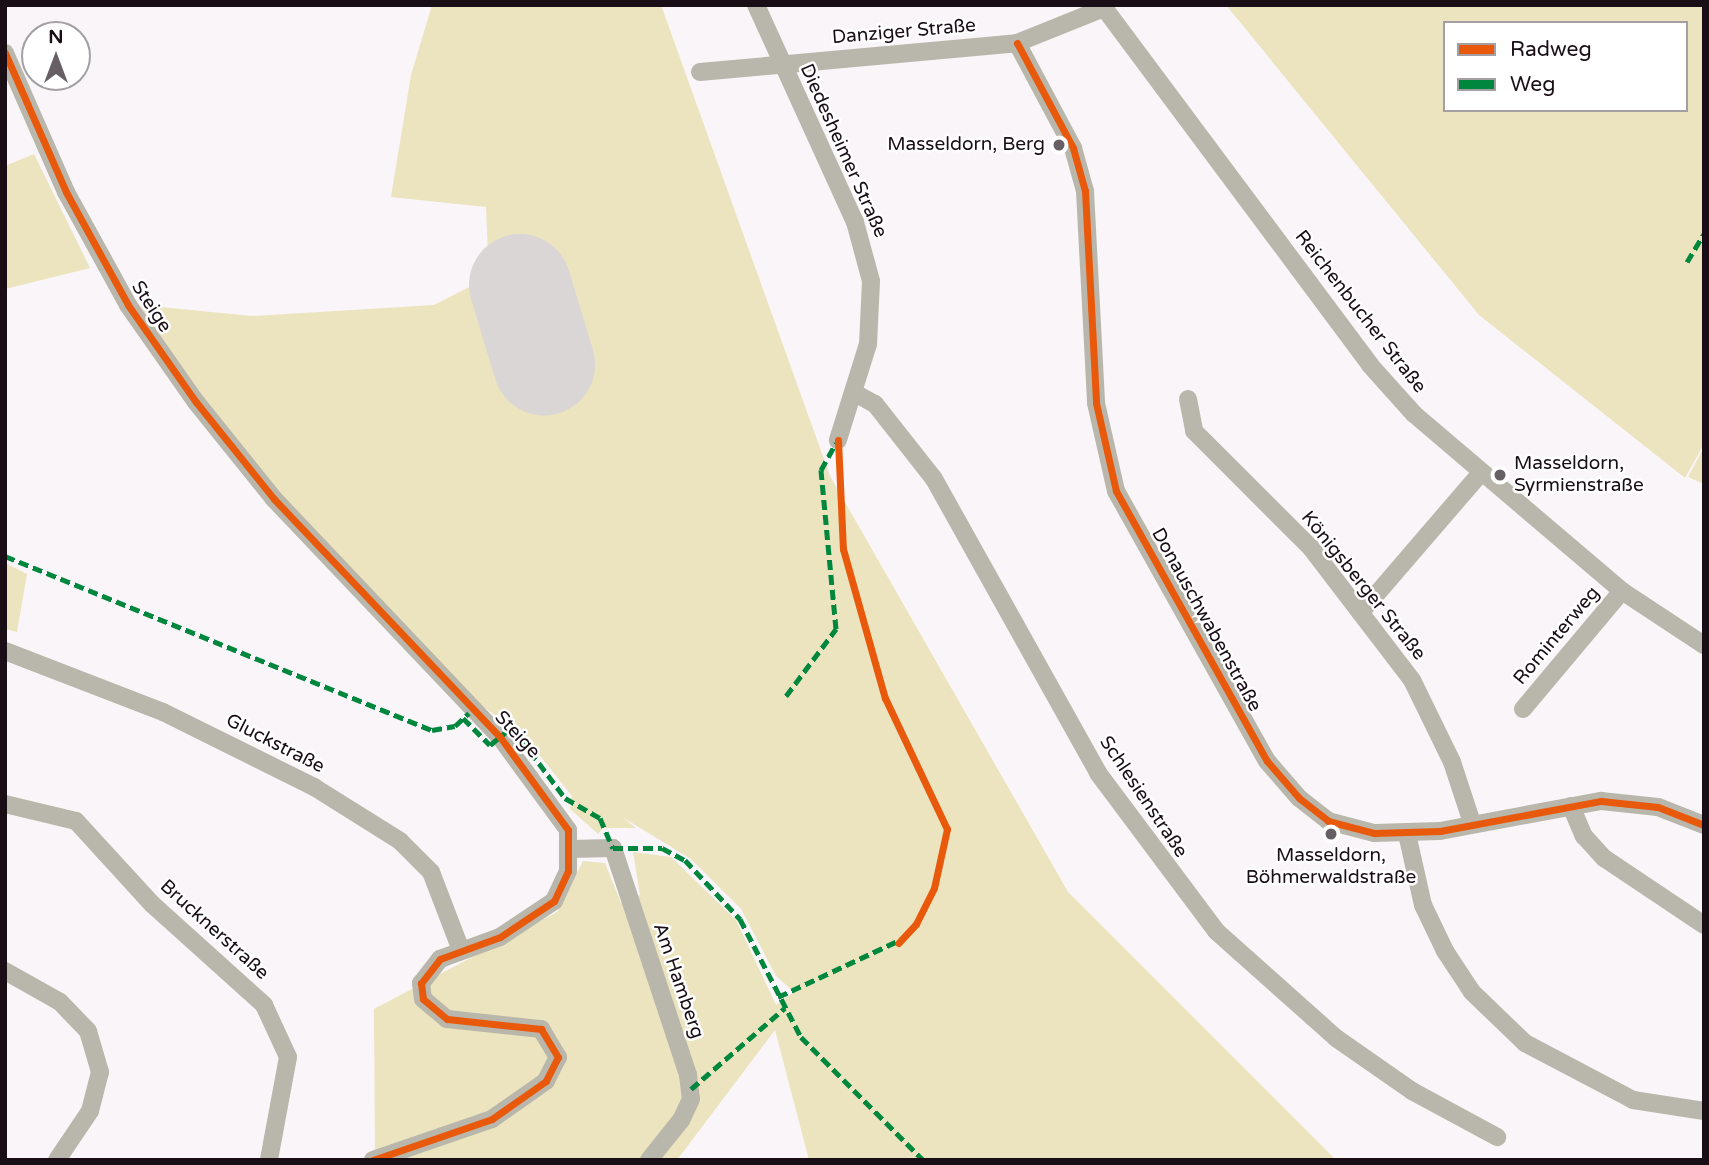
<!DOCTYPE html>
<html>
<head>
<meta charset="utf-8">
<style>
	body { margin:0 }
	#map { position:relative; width:1709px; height:1165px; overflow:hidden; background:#faf5f8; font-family:"Varela Round",sans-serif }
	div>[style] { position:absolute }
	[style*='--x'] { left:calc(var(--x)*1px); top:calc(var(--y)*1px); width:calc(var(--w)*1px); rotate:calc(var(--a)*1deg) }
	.green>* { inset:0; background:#ebe4be }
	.runway>* { height:102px; margin:-51px; padding:0 51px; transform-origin:51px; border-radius:51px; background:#dad6d6 }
	.minor>* { height:18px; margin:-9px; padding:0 9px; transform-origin:9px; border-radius:9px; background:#b9b7ab }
	.quiet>* { height:5px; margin-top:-2.5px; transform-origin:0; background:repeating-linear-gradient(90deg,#00873e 0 10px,transparent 0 15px) }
	.cycleway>* { height:7px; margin:-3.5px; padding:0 3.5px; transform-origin:3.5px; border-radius:3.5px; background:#e8590c }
	.dots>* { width:19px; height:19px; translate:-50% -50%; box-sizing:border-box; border:4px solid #fff; border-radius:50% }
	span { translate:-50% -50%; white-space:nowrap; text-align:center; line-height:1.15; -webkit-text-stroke:5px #fff; paint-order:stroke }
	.street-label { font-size:19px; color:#190e16 }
	.poi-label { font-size:19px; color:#190e16 }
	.right { translate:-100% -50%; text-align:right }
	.left { translate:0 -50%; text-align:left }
	.frame { position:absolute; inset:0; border:7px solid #190e16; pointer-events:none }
	.legend { position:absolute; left:1443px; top:21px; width:245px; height:91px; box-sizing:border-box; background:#fff; border:2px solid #a39fa2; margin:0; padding:9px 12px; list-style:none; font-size:21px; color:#190e16 }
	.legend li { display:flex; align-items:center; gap:14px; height:35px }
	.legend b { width:35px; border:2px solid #a39fa2 }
	.north { position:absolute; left:21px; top:21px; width:70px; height:70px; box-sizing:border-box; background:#fff; border:2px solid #a39fa2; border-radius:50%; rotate:0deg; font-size:19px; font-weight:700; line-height:28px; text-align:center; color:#190e16 }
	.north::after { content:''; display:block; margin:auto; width:24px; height:32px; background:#685f65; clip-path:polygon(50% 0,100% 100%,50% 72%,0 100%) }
</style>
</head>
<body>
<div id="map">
	<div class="green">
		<div style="clip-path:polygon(432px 5px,661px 5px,830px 476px,1068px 892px,1336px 1160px,809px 1160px,775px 1030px,677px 1160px,375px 1160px,374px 1009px,557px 912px,583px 861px,605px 863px,621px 903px,640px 895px,633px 852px,671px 857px,736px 920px,776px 1005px,794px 992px,776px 976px,741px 909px,691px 859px,622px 817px,636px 828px,603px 828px,598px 834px,570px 809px,572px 796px,508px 716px,502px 720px,472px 699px,274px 499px,196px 402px,140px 305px,252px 316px,434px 305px,489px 277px,486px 207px,391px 197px,411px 75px)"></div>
		<div style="clip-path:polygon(evenodd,1226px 5px,1704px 5px,1704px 444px,1685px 478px,1479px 315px,1226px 5px,1445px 23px,1686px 23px,1686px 110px,1445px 110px,1445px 23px)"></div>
		<div style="clip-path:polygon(34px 154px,90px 268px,5px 289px,5px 166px)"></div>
		<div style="clip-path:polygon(1704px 447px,1704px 484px,1688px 477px)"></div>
		<div style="clip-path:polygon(5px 563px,27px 574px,17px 632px,5px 629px)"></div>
	</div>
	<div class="runway">
		<div style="--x:520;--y:285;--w:83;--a:73.1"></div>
	</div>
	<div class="minor">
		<div style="--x:756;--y:5;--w:239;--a:65.5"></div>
		<div style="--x:855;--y:222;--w:61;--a:74.8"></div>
		<div style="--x:871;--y:281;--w:63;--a:92.7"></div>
		<div style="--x:868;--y:344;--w:101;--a:107.4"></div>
		<div style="--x:1102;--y:5;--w:449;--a:53.3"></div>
		<div style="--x:1370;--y:365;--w:66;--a:48.1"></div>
		<div style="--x:1414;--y:414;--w:273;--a:40.4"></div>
		<div style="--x:1622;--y:591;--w:98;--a:33.4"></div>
		<div style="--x:1017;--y:43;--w:119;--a:61.9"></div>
		<div style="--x:1073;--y:148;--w:45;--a:74.4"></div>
		<div style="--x:1085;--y:191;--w:212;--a:87"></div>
		<div style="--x:1096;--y:403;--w:90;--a:77.2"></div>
		<div style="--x:1116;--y:491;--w:309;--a:60.8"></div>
		<div style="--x:1267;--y:761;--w:49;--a:49.1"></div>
		<div style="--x:1299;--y:798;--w:37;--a:38"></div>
		<div style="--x:1328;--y:821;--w:48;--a:14.6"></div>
		<div style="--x:1374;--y:833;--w:66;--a:-1.7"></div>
		<div style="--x:1440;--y:831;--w:164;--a:-10.6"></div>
		<div style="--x:1601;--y:801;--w:57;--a:6"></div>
		<div style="--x:1658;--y:807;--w:49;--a:21.4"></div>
		<div style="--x:5;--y:53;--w:152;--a:66.3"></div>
		<div style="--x:66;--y:192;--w:129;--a:61.2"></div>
		<div style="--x:128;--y:305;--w:118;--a:55"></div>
		<div style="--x:196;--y:402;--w:124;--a:51.2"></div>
		<div style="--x:274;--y:499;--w:328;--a:46.5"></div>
		<div style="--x:500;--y:737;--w:115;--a:53.8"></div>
		<div style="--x:568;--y:830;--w:41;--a:90"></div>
		<div style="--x:568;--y:871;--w:33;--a:115"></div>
		<div style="--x:554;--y:901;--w:65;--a:146.3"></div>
		<div style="--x:500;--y:937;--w:64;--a:159.9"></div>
		<div style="--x:440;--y:959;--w:31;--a:128"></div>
		<div style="--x:421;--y:983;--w:16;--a:83"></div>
		<div style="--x:423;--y:999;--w:31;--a:40"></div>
		<div style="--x:447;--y:1019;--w:95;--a:6.1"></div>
		<div style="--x:541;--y:1029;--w:33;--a:59"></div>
		<div style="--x:558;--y:1057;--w:27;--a:117"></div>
		<div style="--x:546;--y:1081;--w:66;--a:144.9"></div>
		<div style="--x:492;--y:1119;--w:126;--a:161"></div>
		<div style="--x:700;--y:72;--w:318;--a:-5.2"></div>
		<div style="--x:1017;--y:43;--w:94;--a:-21.9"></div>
		<div style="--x:853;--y:392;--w:25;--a:29"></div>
		<div style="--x:875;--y:404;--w:95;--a:51.8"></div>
		<div style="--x:934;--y:479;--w:337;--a:60.8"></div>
		<div style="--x:1098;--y:773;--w:197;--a:53.2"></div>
		<div style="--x:1216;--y:931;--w:161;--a:41.7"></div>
		<div style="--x:1336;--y:1038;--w:93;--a:34.9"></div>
		<div style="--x:1412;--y:1091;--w:97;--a:28.4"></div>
		<div style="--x:1188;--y:399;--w:33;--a:79"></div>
		<div style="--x:1194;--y:431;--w:165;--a:45"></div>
		<div style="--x:1311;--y:548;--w:166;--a:52.6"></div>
		<div style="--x:1412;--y:680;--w:91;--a:64"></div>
		<div style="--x:1452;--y:762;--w:64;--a:71.8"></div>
		<div style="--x:1362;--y:611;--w:179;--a:-49.3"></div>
		<div style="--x:5;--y:651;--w:169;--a:21.1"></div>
		<div style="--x:163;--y:712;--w:169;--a:26.4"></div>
		<div style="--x:314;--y:787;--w:102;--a:32.1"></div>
		<div style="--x:400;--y:841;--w:44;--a:45"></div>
		<div style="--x:431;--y:872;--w:84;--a:69"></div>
		<div style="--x:1523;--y:709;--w:154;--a:-50"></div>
		<div style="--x:5;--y:804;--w:73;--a:13.5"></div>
		<div style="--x:76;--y:821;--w:113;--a:47.5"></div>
		<div style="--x:152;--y:904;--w:151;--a:42"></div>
		<div style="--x:264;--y:1005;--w:57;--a:65.2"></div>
		<div style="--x:288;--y:1057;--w:105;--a:100.5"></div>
		<div style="--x:1571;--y:806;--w:33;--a:67"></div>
		<div style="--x:1584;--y:836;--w:30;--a:48"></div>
		<div style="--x:1604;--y:858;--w:120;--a:33.8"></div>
		<div style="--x:1407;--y:834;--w:73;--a:77.3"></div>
		<div style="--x:1423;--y:905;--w:51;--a:64.4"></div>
		<div style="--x:1445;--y:951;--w:49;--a:56.6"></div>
		<div style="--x:1472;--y:992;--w:74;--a:43.9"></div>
		<div style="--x:1525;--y:1043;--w:122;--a:27.8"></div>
		<div style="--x:1633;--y:1100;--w:72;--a:8.8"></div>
		<div style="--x:570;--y:849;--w:43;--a:-1.3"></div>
		<div style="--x:613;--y:848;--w:239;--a:71.7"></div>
		<div style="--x:688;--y:1075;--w:24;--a:83"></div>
		<div style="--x:691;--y:1099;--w:23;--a:115"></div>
		<div style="--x:681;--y:1120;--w:51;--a:128.7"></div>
		<div style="--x:5;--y:971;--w:63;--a:29.4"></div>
		<div style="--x:60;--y:1002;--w:40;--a:46"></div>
		<div style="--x:88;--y:1031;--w:43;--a:73.7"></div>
		<div style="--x:100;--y:1072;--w:40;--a:104.4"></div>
		<div style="--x:90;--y:1111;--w:59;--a:124"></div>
	</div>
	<div class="quiet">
		<div style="--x:1687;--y:262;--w:33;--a:-59"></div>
		<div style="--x:5;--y:556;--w:461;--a:22.2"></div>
		<div style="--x:432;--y:730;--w:23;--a:-10"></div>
		<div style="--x:455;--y:726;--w:19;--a:-43"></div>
		<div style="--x:786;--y:696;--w:84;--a:-53.3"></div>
		<div style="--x:836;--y:629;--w:160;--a:-95.4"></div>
		<div style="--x:821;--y:470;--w:31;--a:-61"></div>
		<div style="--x:463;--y:718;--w:38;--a:45"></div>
		<div style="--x:490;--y:745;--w:28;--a:-39"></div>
		<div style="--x:512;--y:727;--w:89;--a:53.3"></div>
		<div style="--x:565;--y:798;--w:40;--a:29.7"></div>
		<div style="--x:600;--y:818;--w:33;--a:67"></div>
		<div style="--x:613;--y:848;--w:49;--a:0"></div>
		<div style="--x:662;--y:848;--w:26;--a:28"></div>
		<div style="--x:685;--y:860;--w:81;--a:47"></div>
		<div style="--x:740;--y:919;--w:133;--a:62.7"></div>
		<div style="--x:801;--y:1037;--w:173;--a:45.2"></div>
		<div style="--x:778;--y:997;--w:137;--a:-25.1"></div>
		<div style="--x:691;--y:1089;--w:124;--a:-40.8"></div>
	</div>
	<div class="cycleway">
		<div style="--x:1017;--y:43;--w:119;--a:61.9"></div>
		<div style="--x:1073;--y:148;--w:45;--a:74.4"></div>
		<div style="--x:1085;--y:191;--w:212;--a:87"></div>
		<div style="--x:1096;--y:403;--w:90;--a:77.2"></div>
		<div style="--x:1116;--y:491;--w:309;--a:60.8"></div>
		<div style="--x:1267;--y:761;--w:49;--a:49.1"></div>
		<div style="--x:1299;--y:798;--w:37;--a:38"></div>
		<div style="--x:1328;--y:821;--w:48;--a:14.6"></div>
		<div style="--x:1374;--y:833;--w:66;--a:-1.7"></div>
		<div style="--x:1440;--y:831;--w:164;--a:-10.6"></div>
		<div style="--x:1601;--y:801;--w:57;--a:6"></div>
		<div style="--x:1658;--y:807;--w:49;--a:21.4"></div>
		<div style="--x:5;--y:53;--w:152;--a:66.3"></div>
		<div style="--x:66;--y:192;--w:129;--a:61.2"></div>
		<div style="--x:128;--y:305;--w:118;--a:55"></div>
		<div style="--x:196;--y:402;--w:124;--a:51.2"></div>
		<div style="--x:274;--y:499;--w:328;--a:46.5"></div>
		<div style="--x:500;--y:737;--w:115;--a:53.8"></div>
		<div style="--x:568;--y:830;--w:41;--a:90"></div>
		<div style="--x:568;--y:871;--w:33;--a:115"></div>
		<div style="--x:554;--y:901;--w:65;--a:146.3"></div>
		<div style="--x:500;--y:937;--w:64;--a:159.9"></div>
		<div style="--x:440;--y:959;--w:31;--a:128"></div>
		<div style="--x:421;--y:983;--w:16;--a:83"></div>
		<div style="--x:423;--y:999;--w:31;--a:40"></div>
		<div style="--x:447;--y:1019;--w:95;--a:6.1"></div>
		<div style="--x:541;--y:1029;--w:33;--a:59"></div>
		<div style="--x:558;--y:1057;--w:27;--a:117"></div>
		<div style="--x:546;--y:1081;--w:66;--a:144.9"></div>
		<div style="--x:492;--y:1119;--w:126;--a:161"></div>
		<div style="--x:838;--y:440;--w:109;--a:87.4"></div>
		<div style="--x:843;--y:549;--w:155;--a:74.3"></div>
		<div style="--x:885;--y:698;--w:145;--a:64.7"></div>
		<div style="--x:947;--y:829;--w:60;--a:102.4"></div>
		<div style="--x:934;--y:888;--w:40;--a:116.6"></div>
		<div style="--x:916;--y:924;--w:26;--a:133"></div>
	</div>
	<div class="dots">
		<div style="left:1059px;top:145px;background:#685f65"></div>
		<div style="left:1500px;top:475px;background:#685f65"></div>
		<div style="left:1331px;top:834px;background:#685f65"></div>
	</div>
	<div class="street-label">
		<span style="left:904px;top:32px;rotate:-5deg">Danziger Straße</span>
		<span style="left:843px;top:151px;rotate:66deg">Diedesheimer Straße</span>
		<span style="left:151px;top:307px;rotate:57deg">Steige</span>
		<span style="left:1360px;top:312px;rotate:52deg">Reichenbucher Straße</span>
		<span style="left:1363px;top:586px;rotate:51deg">Königsberger Straße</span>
		<span style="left:1206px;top:620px;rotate:61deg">Donauschwabenstraße</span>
		<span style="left:1557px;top:636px;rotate:-50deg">Rominterweg</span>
		<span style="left:517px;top:735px;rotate:47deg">Steige</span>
		<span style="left:275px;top:744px;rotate:27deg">Gluckstraße</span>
		<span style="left:1143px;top:797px;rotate:56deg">Schlesienstraße</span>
		<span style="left:214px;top:930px;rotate:42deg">Brucknerstraße</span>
		<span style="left:678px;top:981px;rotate:71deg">Am Hamberg</span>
	</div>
	<div class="poi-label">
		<span class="right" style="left:1045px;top:145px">Masseldorn, Berg</span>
		<span class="left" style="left:1514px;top:475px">Masseldorn,<br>Syrmienstraße</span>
		<span style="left:1331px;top:867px">Masseldorn,<br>Böhmerwaldstraße</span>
	</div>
	<div class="frame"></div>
	<ul class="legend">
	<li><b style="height:9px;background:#e8590c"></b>Radweg</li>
	<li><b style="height:9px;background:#00873e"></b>Weg</li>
	</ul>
	<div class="north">N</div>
</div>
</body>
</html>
